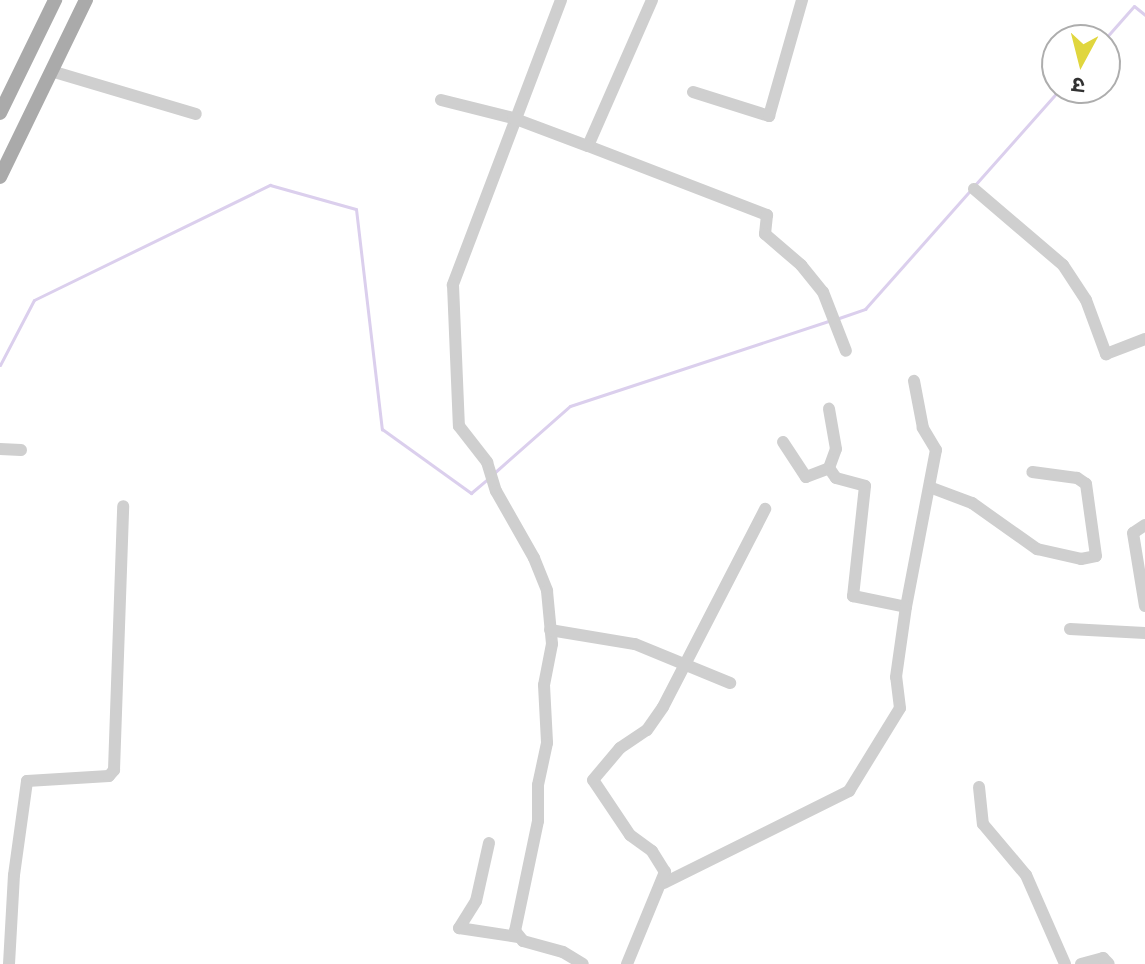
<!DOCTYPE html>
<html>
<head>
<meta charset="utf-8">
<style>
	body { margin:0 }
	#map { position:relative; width:1145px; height:964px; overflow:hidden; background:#fff; font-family:Manrope,"Noto Sans Devanagari",sans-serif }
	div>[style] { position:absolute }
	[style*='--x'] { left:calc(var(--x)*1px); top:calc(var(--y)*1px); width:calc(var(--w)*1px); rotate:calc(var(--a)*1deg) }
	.stream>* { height:3px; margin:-1.5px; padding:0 1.5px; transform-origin:1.5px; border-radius:1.5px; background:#dbcfed }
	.minor>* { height:12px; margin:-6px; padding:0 6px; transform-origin:6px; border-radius:6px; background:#cfcfcf }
	.major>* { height:14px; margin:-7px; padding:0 7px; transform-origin:7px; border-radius:7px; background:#aaa }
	span { translate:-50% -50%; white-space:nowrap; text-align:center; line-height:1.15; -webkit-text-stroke:8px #fff; paint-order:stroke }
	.north { position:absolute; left:1041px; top:24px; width:80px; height:80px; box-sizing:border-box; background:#fff; border:2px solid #adadad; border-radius:50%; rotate:187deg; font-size:22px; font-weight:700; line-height:32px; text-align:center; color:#323232 }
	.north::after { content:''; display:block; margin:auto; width:28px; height:36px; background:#e0d63e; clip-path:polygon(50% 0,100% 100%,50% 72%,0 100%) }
</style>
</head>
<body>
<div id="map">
	<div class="stream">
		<div style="--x:1104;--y:40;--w:45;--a:-48.6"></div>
		<div style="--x:1134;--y:6;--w:14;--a:39"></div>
		<div style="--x:974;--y:186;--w:131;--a:-48.4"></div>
		<div style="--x:839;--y:318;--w:28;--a:-19"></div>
		<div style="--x:865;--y:309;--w:157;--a:-48.4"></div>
		<div style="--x:0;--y:365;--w:73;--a:-62.4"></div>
		<div style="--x:34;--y:300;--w:263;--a:-26"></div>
		<div style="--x:270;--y:185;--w:89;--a:15.6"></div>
		<div style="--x:356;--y:209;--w:222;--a:83.3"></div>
		<div style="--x:382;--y:429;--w:110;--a:35.7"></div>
		<div style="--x:471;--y:493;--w:23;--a:-40"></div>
		<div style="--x:494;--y:473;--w:101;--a:-41.4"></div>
		<div style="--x:570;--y:406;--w:276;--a:-18.2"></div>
	</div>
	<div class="minor">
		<div style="--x:561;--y:0;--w:305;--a:110.8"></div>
		<div style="--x:453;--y:285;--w:141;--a:87.6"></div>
		<div style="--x:459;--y:426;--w:46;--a:52.1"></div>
		<div style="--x:487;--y:462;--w:30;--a:73"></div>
		<div style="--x:496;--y:491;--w:77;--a:60.4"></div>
		<div style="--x:534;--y:558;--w:35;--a:68"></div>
		<div style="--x:547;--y:591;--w:53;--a:84.6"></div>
		<div style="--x:552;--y:644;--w:42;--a:101"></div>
		<div style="--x:544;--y:685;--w:58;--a:87"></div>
		<div style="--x:547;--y:743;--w:43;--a:102.1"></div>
		<div style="--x:538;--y:785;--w:36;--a:90"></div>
		<div style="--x:538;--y:821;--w:112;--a:101.8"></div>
		<div style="--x:515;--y:931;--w:13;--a:51"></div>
		<div style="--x:523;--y:941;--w:41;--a:15.4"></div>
		<div style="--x:563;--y:952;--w:23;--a:31"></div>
		<div style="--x:652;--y:0;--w:159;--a:113.7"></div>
		<div style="--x:588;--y:146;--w:192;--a:21.1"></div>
		<div style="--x:767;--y:215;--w:19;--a:96"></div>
		<div style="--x:765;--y:234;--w:48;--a:40.7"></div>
		<div style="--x:801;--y:265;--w:35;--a:51"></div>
		<div style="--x:823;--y:292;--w:63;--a:68.7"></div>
		<div style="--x:51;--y:71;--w:151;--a:16.5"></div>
		<div style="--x:693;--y:92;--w:80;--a:17.5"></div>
		<div style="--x:769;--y:116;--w:121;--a:-74.1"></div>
		<div style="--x:441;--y:100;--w:74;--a:14"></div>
		<div style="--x:513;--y:118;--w:80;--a:20.5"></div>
		<div style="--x:974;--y:189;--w:117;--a:40.5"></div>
		<div style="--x:1063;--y:265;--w:42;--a:56.7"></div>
		<div style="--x:1086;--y:300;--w:58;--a:69.7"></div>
		<div style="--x:1106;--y:354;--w:42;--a:-21"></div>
		<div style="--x:783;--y:442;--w:42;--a:56.7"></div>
		<div style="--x:806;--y:477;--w:25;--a:-21"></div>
		<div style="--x:829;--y:468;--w:20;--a:-70"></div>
		<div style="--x:836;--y:449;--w:41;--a:-99.9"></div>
		<div style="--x:0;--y:449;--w:21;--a:3"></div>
		<div style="--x:829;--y:468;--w:12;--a:55"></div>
		<div style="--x:836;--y:478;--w:30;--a:15"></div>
		<div style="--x:865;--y:486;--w:111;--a:96.2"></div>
		<div style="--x:853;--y:596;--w:54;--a:11.7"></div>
		<div style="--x:906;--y:607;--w:160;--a:-79.2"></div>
		<div style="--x:936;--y:450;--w:26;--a:-121"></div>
		<div style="--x:923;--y:428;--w:48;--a:-100.8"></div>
		<div style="--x:932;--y:488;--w:43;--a:20.6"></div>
		<div style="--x:972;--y:503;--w:80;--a:35.3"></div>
		<div style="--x:1037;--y:549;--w:45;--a:12.8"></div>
		<div style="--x:1081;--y:559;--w:15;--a:-11"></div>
		<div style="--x:1096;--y:556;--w:73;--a:-97.9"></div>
		<div style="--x:1086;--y:484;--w:11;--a:-146"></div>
		<div style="--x:1077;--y:478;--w:45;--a:-172.4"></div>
		<div style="--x:1145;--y:525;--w:14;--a:146"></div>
		<div style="--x:1133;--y:533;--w:74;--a:80.7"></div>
		<div style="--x:1070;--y:629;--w:75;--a:3.1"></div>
		<div style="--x:550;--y:630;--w:86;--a:9.4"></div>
		<div style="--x:635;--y:644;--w:103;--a:22.3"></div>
		<div style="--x:979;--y:787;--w:37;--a:84"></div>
		<div style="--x:983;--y:824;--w:67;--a:49.9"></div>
		<div style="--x:1026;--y:875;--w:97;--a:66.3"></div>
		<div style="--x:489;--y:843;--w:59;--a:102.6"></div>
		<div style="--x:476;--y:901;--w:32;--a:122"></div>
		<div style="--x:459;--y:928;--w:60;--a:8.7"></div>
		<div style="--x:664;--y:883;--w:207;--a:-26.4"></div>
		<div style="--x:849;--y:791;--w:97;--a:-58.4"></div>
		<div style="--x:900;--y:708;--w:31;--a:-97"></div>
		<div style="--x:896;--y:677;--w:71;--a:-81.9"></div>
		<div style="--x:9;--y:964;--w:89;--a:-86.8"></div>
		<div style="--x:14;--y:875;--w:95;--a:-82.1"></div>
		<div style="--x:27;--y:781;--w:82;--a:-3.5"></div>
		<div style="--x:109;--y:776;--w:8;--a:-50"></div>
		<div style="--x:114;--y:770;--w:264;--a:-88"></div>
		<div style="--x:627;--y:964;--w:100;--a:-67.6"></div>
		<div style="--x:665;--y:872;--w:25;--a:-122"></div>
		<div style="--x:652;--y:851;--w:27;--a:-144"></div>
		<div style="--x:630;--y:835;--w:66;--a:-123.9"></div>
		<div style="--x:593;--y:780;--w:42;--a:-49.8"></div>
		<div style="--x:620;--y:748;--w:32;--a:-34"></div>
		<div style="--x:647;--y:730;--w:28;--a:-55"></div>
		<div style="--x:663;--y:707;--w:223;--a:-62.7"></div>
		<div style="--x:1081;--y:964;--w:23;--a:-15"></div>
		<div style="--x:1103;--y:958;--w:8;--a:45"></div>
	</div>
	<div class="major">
		<div style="--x:0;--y:113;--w:126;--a:-64"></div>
		<div style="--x:0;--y:177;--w:197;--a:-64.1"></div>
	</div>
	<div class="north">उ</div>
</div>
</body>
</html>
